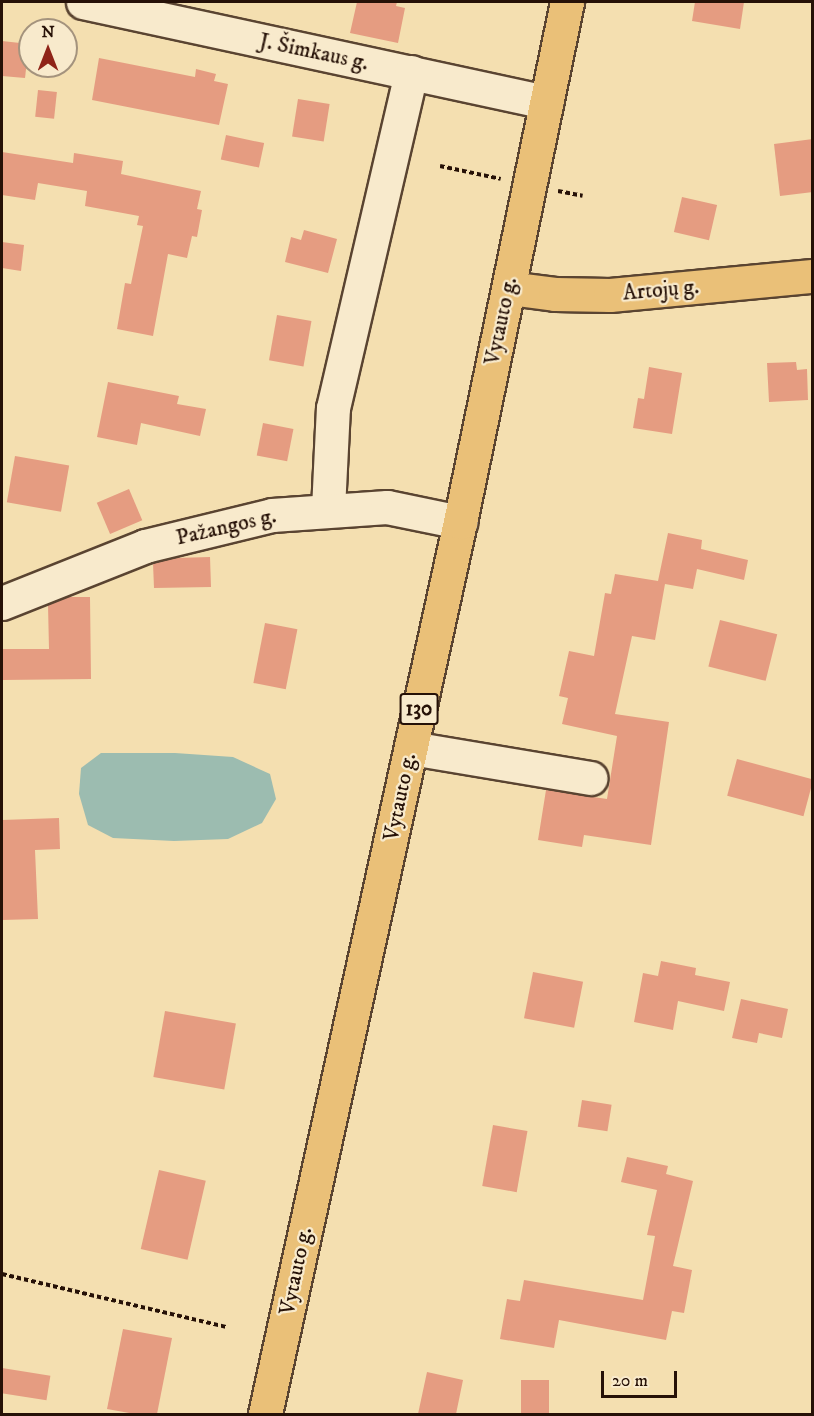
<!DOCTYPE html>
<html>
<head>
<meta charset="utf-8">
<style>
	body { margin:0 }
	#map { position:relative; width:814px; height:1416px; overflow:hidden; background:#f4dfb0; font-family:"IM FELL DW Pica",serif }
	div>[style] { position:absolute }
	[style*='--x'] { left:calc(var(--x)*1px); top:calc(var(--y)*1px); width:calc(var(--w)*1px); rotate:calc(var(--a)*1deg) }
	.water>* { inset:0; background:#9cbcb0 }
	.building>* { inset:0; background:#e59c81; transform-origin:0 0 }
	.path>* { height:4px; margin-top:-2px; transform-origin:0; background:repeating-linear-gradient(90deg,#261107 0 4.5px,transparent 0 7.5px) }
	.roads { filter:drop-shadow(2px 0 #5a4431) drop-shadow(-2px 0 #5a4431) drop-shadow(0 2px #5a4431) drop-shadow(0 -2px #5a4431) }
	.minor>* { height:33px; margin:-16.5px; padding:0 16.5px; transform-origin:16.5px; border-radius:16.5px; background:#f8eacc }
	.major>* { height:33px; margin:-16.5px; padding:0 16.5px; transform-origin:16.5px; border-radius:16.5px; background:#eac078 }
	span { translate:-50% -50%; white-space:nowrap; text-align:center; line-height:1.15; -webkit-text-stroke:4.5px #f8eacc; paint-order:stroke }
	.shield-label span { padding:2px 4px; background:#f8eacc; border:2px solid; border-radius:4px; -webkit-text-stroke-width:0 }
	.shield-label { font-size:21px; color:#261107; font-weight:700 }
	.street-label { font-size:22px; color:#261107 }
	.frame { position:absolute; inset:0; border:3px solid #261107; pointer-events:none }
	.north { position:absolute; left:18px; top:18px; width:60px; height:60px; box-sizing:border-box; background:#f8eacc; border:2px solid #a4937d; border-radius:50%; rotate:0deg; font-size:16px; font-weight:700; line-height:24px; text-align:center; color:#261107 }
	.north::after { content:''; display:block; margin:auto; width:21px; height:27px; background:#8f2418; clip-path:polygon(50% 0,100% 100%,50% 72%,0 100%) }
	.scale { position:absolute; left:601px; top:1371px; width:76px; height:27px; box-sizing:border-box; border:3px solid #261107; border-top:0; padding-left:8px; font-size:18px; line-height:21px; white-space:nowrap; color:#261107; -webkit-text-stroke:4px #f8eacc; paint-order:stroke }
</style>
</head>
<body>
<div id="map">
	<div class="water">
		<div style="clip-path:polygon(101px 753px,175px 753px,233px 757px,270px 774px,276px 799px,262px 823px,228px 839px,174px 841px,113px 838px,88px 825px,79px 794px,81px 768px)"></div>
	</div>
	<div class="building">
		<div style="clip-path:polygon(357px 2px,397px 2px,396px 6px,405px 8px,398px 43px,350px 33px)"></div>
		<div style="clip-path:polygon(695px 2px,744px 2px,740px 29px,692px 21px)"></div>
		<div style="clip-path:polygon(2px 41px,29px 44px,25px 78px,2px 76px)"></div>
		<div style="clip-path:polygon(99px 58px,195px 77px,196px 69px,216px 74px,214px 81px,228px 84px,219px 125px,92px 100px)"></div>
		<div style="left:38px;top:90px;width:19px;height:27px;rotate:6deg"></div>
		<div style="left:298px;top:99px;width:32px;height:38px;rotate:9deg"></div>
		<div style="left:226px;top:135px;width:39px;height:25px;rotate:12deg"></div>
		<div style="clip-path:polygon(813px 139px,813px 192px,780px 196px,774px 144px)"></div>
		<div style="clip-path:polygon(2px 152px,73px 163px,74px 153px,123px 161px,121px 174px,201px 191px,197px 209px,202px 210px,197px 237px,192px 236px,187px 258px,168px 254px,153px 336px,117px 329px,125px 283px,131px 284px,143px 226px,137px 225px,139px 216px,85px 206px,87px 191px,38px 183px,35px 200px,2px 195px)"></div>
		<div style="left:682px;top:197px;width:36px;height:36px;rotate:13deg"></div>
		<div style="clip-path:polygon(304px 230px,337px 239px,328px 273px,285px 262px,291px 237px,301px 240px)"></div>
		<div style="clip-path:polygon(2px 242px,24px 245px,21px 271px,2px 268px)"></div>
		<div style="left:277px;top:315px;width:35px;height:46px;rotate:10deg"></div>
		<div style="clip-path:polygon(796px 362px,797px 370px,807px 369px,808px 400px,769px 402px,767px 363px)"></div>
		<div style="clip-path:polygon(649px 367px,682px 373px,672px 434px,633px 428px,638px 398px,644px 399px)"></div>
		<div style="clip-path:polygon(108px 382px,179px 396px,177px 404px,206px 409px,200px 436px,141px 423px,137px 445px,97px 437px)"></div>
		<div style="left:263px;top:423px;width:31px;height:33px;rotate:11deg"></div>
		<div style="left:15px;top:456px;width:55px;height:47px;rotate:10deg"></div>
		<div style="left:129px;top:489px;width:34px;height:35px;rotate:67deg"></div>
		<div style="clip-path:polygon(668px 533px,702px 540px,701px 549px,748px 560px,744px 580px,697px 569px,693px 589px,665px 584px,655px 640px,632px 636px,615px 714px,669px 722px,651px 845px,584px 835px,582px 847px,538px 840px,546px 790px,607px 799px,617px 736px,562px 724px,568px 698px,559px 696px,569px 651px,594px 656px,605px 593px,611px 594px,615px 574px,658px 581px)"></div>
		<div style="clip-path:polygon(210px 557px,211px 587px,154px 588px,153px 563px,175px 558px)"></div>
		<div style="clip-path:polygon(67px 597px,90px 597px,91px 679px,2px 680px,2px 649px,49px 649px,48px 605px)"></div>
		<div style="left:720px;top:620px;width:59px;height:48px;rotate:14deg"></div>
		<div style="left:265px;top:623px;width:33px;height:61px;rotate:11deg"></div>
		<div style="left:737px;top:759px;width:79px;height:38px;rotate:15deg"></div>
		<div style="clip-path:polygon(59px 818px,60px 849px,35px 850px,38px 919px,2px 920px,2px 820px)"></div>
		<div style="clip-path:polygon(661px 961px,696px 968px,695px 975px,730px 982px,724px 1011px,678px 1001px,673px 1030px,634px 1022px,643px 973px,658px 976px)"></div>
		<div style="left:533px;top:972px;width:51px;height:47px;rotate:11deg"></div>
		<div style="clip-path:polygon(741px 999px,788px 1009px,782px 1038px,759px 1033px,757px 1043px,732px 1038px)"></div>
		<div style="left:165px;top:1011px;width:72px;height:67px;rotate:10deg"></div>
		<div style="left:582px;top:1100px;width:30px;height:27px;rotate:9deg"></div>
		<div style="left:493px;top:1125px;width:35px;height:62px;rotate:10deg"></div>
		<div style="clip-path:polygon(627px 1157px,668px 1166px,666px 1174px,693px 1181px,673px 1266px,692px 1270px,684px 1313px,672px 1311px,666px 1340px,559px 1320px,554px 1348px,500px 1339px,507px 1299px,520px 1301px,524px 1280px,643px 1300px,655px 1236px,647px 1235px,657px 1190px,621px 1182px)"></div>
		<div style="left:159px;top:1170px;width:48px;height:81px;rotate:13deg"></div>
		<div style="clip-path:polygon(123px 1329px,172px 1338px,157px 1414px,135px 1414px,107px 1409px)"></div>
		<div style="left:2px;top:1368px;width:49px;height:25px;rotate:9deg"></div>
		<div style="clip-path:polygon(427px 1372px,463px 1380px,456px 1414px,418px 1414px)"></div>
		<div style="left:521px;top:1380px;width:28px;height:34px"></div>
	</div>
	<div class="path">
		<div style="--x:440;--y:166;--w:62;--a:12"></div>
		<div style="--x:558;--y:191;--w:25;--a:11"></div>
		<div style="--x:2;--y:1274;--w:230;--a:13.3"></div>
	</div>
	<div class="roads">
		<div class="minor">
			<div style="--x:83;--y:2;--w:474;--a:12.2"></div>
			<div style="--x:328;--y:509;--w:101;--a:-87.2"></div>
			<div style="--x:333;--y:408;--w:345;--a:-76.9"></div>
			<div style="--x:2;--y:603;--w:154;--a:-21.7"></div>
			<div style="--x:145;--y:546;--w:131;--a:-13.7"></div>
			<div style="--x:272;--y:515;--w:115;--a:-4"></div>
			<div style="--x:387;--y:507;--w:75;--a:11.6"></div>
			<div style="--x:411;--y:748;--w:182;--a:9.5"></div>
		</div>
		<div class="major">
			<div style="--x:509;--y:288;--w:46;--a:7.4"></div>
			<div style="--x:555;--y:294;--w:55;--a:1"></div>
			<div style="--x:610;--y:295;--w:203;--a:-5.4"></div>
			<div style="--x:265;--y:1414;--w:913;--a:-77.67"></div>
			<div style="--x:460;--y:522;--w:531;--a:-78.37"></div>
		</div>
	</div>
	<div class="shield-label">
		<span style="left:419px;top:709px">130</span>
	</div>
	<div class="street-label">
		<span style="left:314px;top:52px;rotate:12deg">J. Šimkaus g.</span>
		<span style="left:661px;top:290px;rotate:-5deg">Artojų g.</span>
		<span style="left:501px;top:321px;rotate:-78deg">Vytauto g.</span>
		<span style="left:226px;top:527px;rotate:-13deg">Pažangos g.</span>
		<span style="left:400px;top:797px;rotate:-78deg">Vytauto g.</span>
		<span style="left:296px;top:1271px;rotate:-78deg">Vytauto g.</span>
	</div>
	<div class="frame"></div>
	<div class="north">N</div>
	<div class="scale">20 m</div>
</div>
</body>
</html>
